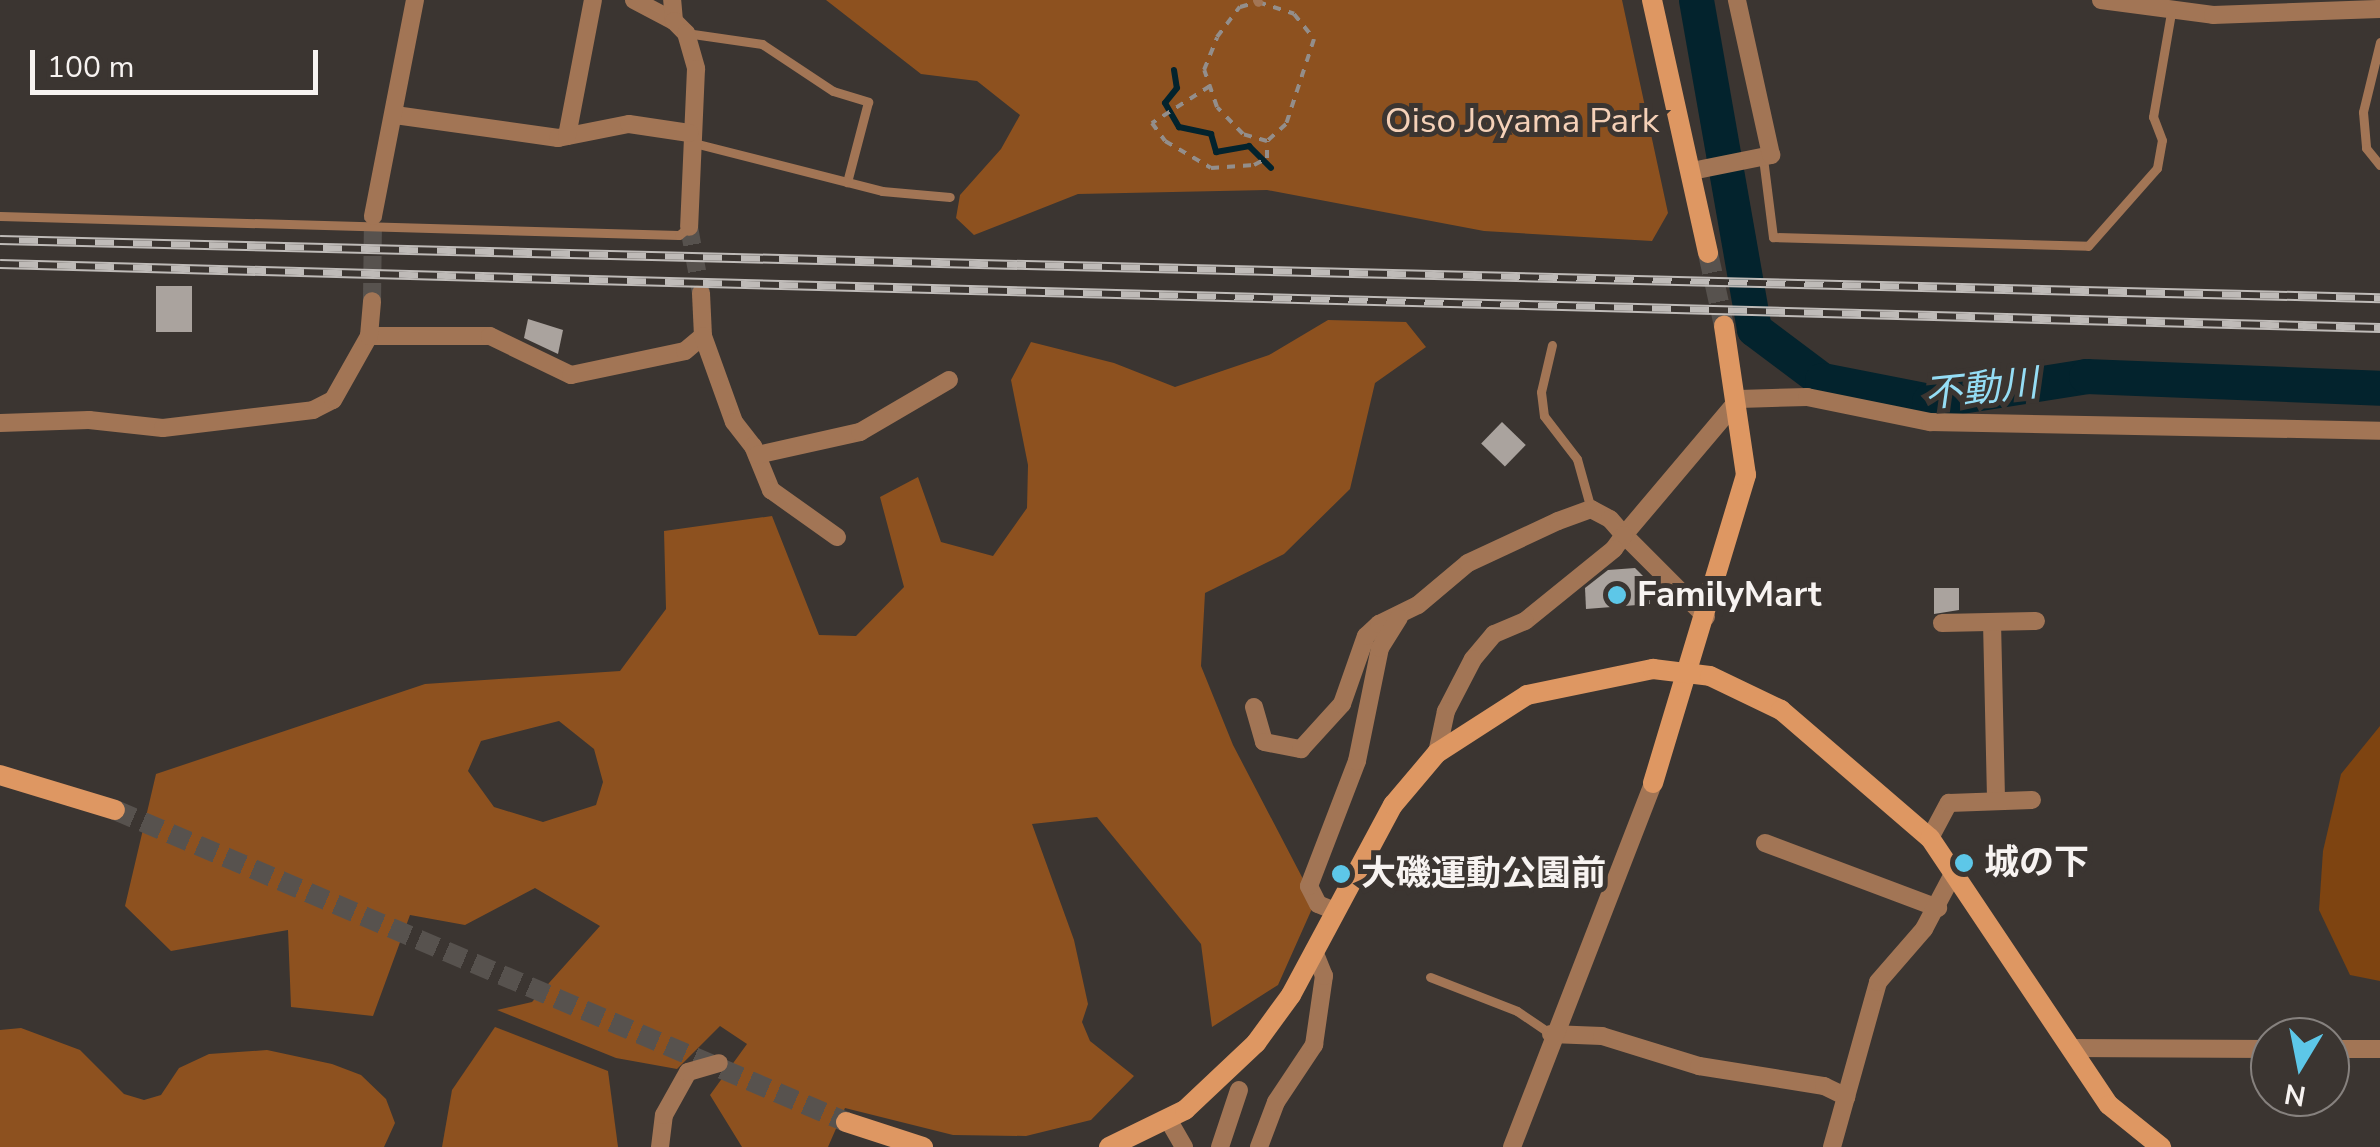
<!DOCTYPE html>
<html>
<head>
<meta charset="utf-8">
<style>
	body { margin:0 }
	#map { position:relative; width:2380px; height:1147px; overflow:hidden; background:#3b3531; font-family:"Nunito Sans","Noto Sans JP",sans-serif }
	div>[style] { position:absolute }
	[style*='--x'] { left:calc(var(--x)*1px); top:calc(var(--y)*1px); width:calc(var(--w)*1px); rotate:calc(var(--a)*1deg) }
	.green>* { inset:0; background:#7e4411 }
	.forest>* { inset:0; background:#8d511f }
	.stream>* { height:6px; margin:-3px; padding:0 3px; transform-origin:3px; border-radius:3px; background:#03232d }
	.river>* { height:35px; margin:-17.5px; padding:0 17.5px; transform-origin:17.5px; border-radius:17.5px; background:#03232d }
	.building>* { inset:0; background:#aaa39e; transform-origin:0 0 }
	.street-tunnel>* { height:18px; margin-top:-9px; transform-origin:0; background:repeating-linear-gradient(90deg,#57524e 0 18px,transparent 0 27px) }
	.secondary-tunnel>* { height:20px; margin-top:-10px; transform-origin:0; background:repeating-linear-gradient(90deg,#57524e 0 20px,transparent 0 30px) }
	.path>* { height:4px; margin-top:-2px; transform-origin:0; background:repeating-linear-gradient(90deg,#938e8b 0 8px,transparent 0 16px) }
	.lane>* { height:9px; margin:-4.5px; padding:0 4.5px; transform-origin:4.5px; border-radius:4.5px; background:#a27555 }
	.street>* { height:18px; margin:-9px; padding:0 9px; transform-origin:9px; border-radius:9px; background:#a27555 }
	.secondary>* { height:20px; margin:-10px; padding:0 10px; transform-origin:10px; border-radius:10px; background:#de9762 }
	.rail>* { height:10px; margin-top:-5px; transform-origin:0; background:repeating-linear-gradient(90deg,#3b3531 0 19px,#bfbbb8 0 38px); box-sizing:border-box; border-block:2px solid #bfbbb8 }
	.dots>* { width:28px; height:28px; translate:-50% -50%; box-sizing:border-box; border:5px solid #3b3531; border-radius:50% }
	span { translate:-50% -50%; white-space:nowrap; text-align:center; line-height:1.15; -webkit-text-stroke:10px #3b3531; paint-order:stroke }
	.park-label { font-size:35px; color:#f5d1b8 }
	.poi-label { font-size:35px; color:#f7f3f1; font-weight:700 }
	.left { translate:0 -50%; text-align:left }
	.water-label { font-size:38px; color:#95ddf5; font-style:italic }
	.north { position:absolute; left:2250px; top:1017px; width:100px; height:100px; box-sizing:border-box; background:#3b3531; border:2px solid #86817e; border-radius:50%; rotate:190deg; font-size:28px; font-weight:700; line-height:40px; text-align:center; color:#f7f3f1 }
	.north::after { content:''; display:block; margin:auto; width:35px; height:45px; background:#5dc7e8; clip-path:polygon(50% 0,100% 100%,50% 72%,0 100%) }
	.scale { position:absolute; left:30px; top:50px; width:288px; height:45px; box-sizing:border-box; border:5px solid #f7f3f1; border-top:0; padding-left:12px; font-size:30px; line-height:35px; white-space:nowrap; color:#f7f3f1; -webkit-text-stroke:8px #3b3531; paint-order:stroke }
</style>
</head>
<body>
<div id="map">
	<div class="green">
		<div style="clip-path:polygon(2380px 726px,2380px 981px,2350px 975px,2319px 910px,2323px 851px,2341px 774px)"></div>
	</div>
	<div class="forest">
		<div style="clip-path:polygon(826px 0,1622px 0,1668px 213px,1652px 241px,1484px 231px,1267px 190px,1078px 194px,974px 235px,956px 218px,960px 195px,1001px 149px,1020px 115px,977px 81px,921px 74px)"></div>
		<div style="clip-path:polygon(evenodd,1328px 320px,1406px 322px,1426px 347px,1375px 383px,1350px 489px,1284px 554px,1205px 593px,1201px 666px,1233px 745px,1315px 902px,1278px 985px,1212px 1027px,1201px 944px,1097px 817px,1032px 824px,1074px 940px,1088px 1004px,1082px 1022px,1090px 1041px,1134px 1076px,1091px 1120px,1026px 1136px,953px 1135px,845px 1108px,828px 1147px,742px 1147px,710px 1095px,747px 1044px,720px 1026px,677px 1069px,616px 1058px,497px 1010px,532px 1002px,600px 926px,535px 888px,465px 925px,410px 915px,373px 1016px,291px 1007px,288px 930px,171px 951px,125px 906px,156px 774px,425px 684px,620px 671px,666px 609px,664px 531px,772px 516px,819px 635px,856px 636px,904px 587px,880px 497px,918px 477px,941px 542px,993px 556px,1027px 508px,1028px 465px,1011px 380px,1031px 342px,1114px 363px,1175px 387px,1269px 355px,1328px 320px,559px 721px,594px 749px,603px 782px,596px 805px,543px 822px,494px 807px,468px 771px,481px 741px,559px 721px)"></div>
		<div style="clip-path:polygon(495px 1027px,608px 1071px,618px 1147px,442px 1147px,452px 1090px)"></div>
		<div style="clip-path:polygon(21px 1028px,80px 1050px,124px 1094px,144px 1100px,161px 1095px,179px 1068px,209px 1054px,267px 1050px,332px 1064px,361px 1075px,386px 1099px,395px 1123px,384px 1147px,0 1147px,0 1030px)"></div>
	</div>
	<div class="stream">
		<div style="--x:1174;--y:70;--w:18;--a:81"></div>
		<div style="--x:1177;--y:88;--w:19;--a:129"></div>
		<div style="--x:1165;--y:103;--w:28;--a:60"></div>
		<div style="--x:1179;--y:127;--w:33;--a:12"></div>
		<div style="--x:1211;--y:134;--w:19;--a:74"></div>
		<div style="--x:1216;--y:152;--w:34;--a:-10"></div>
		<div style="--x:1249;--y:146;--w:31;--a:45"></div>
	</div>
	<div class="river">
		<div style="--x:1696;--y:0;--w:334;--a:80"></div>
		<div style="--x:1754;--y:329;--w:85;--a:36.9"></div>
		<div style="--x:1822;--y:380;--w:109;--a:11.1"></div>
		<div style="--x:1929;--y:401;--w:159;--a:-9"></div>
		<div style="--x:2086;--y:376;--w:294;--a:2.3"></div>
	</div>
	<div class="building">
		<div style="left:156px;top:286px;width:36px;height:46px"></div>
		<div style="clip-path:polygon(528px 319px,563px 330px,558px 354px,524px 338px)"></div>
		<div style="left:1502px;top:422px;width:33px;height:30px;rotate:44deg"></div>
		<div style="clip-path:polygon(1635px 568px,1648px 581px,1650px 604px,1586px 609px,1585px 588px,1608px 570px)"></div>
		<div style="clip-path:polygon(1934px 588px,1959px 588px,1959px 610px,1934px 614px)"></div>
	</div>
	<div class="street-tunnel">
		<div style="--x:689;--y:227;--w:67;--a:79.7"></div>
		<div style="--x:372;--y:301;--w:85;--a:-89.3"></div>
	</div>
	<div class="secondary-tunnel">
		<div style="--x:1708;--y:253;--w:75;--a:77.6"></div>
		<div style="--x:115;--y:810;--w:795;--a:23.11"></div>
	</div>
	<div class="path">
		<div style="--x:1258;--y:2;--w:38;--a:18"></div>
		<div style="--x:1294;--y:14;--w:32;--a:51"></div>
		<div style="--x:1314;--y:39;--w:89;--a:108.2"></div>
		<div style="--x:1286;--y:124;--w:25;--a:138"></div>
		<div style="--x:1267;--y:141;--w:25;--a:-164"></div>
		<div style="--x:1243;--y:134;--w:37;--a:-134"></div>
		<div style="--x:1217;--y:107;--w:39;--a:-109"></div>
		<div style="--x:1204;--y:70;--w:35;--a:-68"></div>
		<div style="--x:1217;--y:37;--w:38;--a:-53"></div>
		<div style="--x:1240;--y:7;--w:19;--a:-16"></div>
		<div style="--x:1210;--y:86;--w:69;--a:147.5"></div>
		<div style="--x:1152;--y:123;--w:22;--a:54"></div>
		<div style="--x:1165;--y:141;--w:53;--a:30.4"></div>
		<div style="--x:1211;--y:168;--w:43;--a:-4"></div>
		<div style="--x:1254;--y:165;--w:15;--a:-28"></div>
		<div style="--x:1267;--y:158;--w:17;--a:-90"></div>
	</div>
	<div class="lane">
		<div style="--x:1257;--y:0;--w:2;--a:63"></div>
		<div style="--x:686;--y:33;--w:77;--a:8.2"></div>
		<div style="--x:762;--y:44;--w:85;--a:33.5"></div>
		<div style="--x:833;--y:91;--w:37;--a:17"></div>
		<div style="--x:868;--y:102;--w:83;--a:104.7"></div>
		<div style="--x:2380;--y:42;--w:72;--a:103.7"></div>
		<div style="--x:2363;--y:112;--w:36;--a:85"></div>
		<div style="--x:2366;--y:148;--w:22;--a:51"></div>
		<div style="--x:694;--y:143;--w:194;--a:14.3"></div>
		<div style="--x:882;--y:191;--w:68;--a:5"></div>
		<div style="--x:1763;--y:158;--w:80;--a:82.8"></div>
		<div style="--x:1773;--y:237;--w:315;--a:1.6"></div>
		<div style="--x:2088;--y:246;--w:104;--a:-48.5"></div>
		<div style="--x:2157;--y:168;--w:28;--a:-80"></div>
		<div style="--x:2162;--y:140;--w:25;--a:-111"></div>
		<div style="--x:2153;--y:117;--w:106;--a:-80.2"></div>
		<div style="--x:0;--y:216;--w:679;--a:1.6"></div>
		<div style="--x:679;--y:235;--w:13;--a:-39"></div>
		<div style="--x:1552;--y:345;--w:48;--a:103.2"></div>
		<div style="--x:1541;--y:392;--w:24;--a:83"></div>
		<div style="--x:1544;--y:416;--w:54;--a:52.5"></div>
		<div style="--x:1577;--y:459;--w:52;--a:74.4"></div>
		<div style="--x:1430;--y:977;--w:93;--a:21.3"></div>
		<div style="--x:1517;--y:1011;--w:41;--a:34.1"></div>
	</div>
	<div class="street">
		<div style="--x:634;--y:0;--w:45;--a:27.7"></div>
		<div style="--x:674;--y:21;--w:21;--a:-95"></div>
		<div style="--x:2101;--y:0;--w:113;--a:7.6"></div>
		<div style="--x:2213;--y:15;--w:167;--a:-2.1"></div>
		<div style="--x:674;--y:21;--w:17;--a:45"></div>
		<div style="--x:686;--y:33;--w:37;--a:74"></div>
		<div style="--x:696;--y:69;--w:158;--a:92.5"></div>
		<div style="--x:395;--y:115;--w:165;--a:8"></div>
		<div style="--x:558;--y:138;--w:72;--a:-11.2"></div>
		<div style="--x:629;--y:124;--w:61;--a:8.5"></div>
		<div style="--x:567;--y:136;--w:138;--a:-79.2"></div>
		<div style="--x:1692;--y:171;--w:81;--a:-11.4"></div>
		<div style="--x:1771;--y:155;--w:159;--a:-102.4"></div>
		<div style="--x:373;--y:216;--w:220;--a:-79"></div>
		<div style="--x:369;--y:336;--w:121;--a:0"></div>
		<div style="--x:490;--y:336;--w:90;--a:25.7"></div>
		<div style="--x:571;--y:375;--w:116;--a:-11.9"></div>
		<div style="--x:685;--y:351;--w:23;--a:-40"></div>
		<div style="--x:703;--y:336;--w:43;--a:-92.7"></div>
		<div style="--x:703;--y:336;--w:91;--a:70.2"></div>
		<div style="--x:734;--y:422;--w:31;--a:52"></div>
		<div style="--x:753;--y:446;--w:48;--a:67.8"></div>
		<div style="--x:771;--y:490;--w:81;--a:35.5"></div>
		<div style="--x:0;--y:423;--w:89;--a:-1.9"></div>
		<div style="--x:89;--y:420;--w:74;--a:6.2"></div>
		<div style="--x:163;--y:428;--w:151;--a:-6.8"></div>
		<div style="--x:313;--y:410;--w:22;--a:-27"></div>
		<div style="--x:333;--y:400;--w:73;--a:-60.6"></div>
		<div style="--x:369;--y:336;--w:35;--a:-85"></div>
		<div style="--x:757;--y:455;--w:106;--a:-12.6"></div>
		<div style="--x:860;--y:432;--w:103;--a:-30.3"></div>
		<div style="--x:1706;--y:617;--w:116;--a:-135"></div>
		<div style="--x:1624;--y:535;--w:178;--a:-49.8"></div>
		<div style="--x:1739;--y:399;--w:68;--a:-1.7"></div>
		<div style="--x:1807;--y:397;--w:126;--a:11.5"></div>
		<div style="--x:1930;--y:422;--w:450;--a:1.1"></div>
		<div style="--x:1992;--y:622;--w:179;--a:88.7"></div>
		<div style="--x:1942;--y:623;--w:94;--a:-1.2"></div>
		<div style="--x:1254;--y:707;--w:36;--a:74"></div>
		<div style="--x:1264;--y:742;--w:38;--a:11"></div>
		<div style="--x:1301;--y:749;--w:61;--a:-47.7"></div>
		<div style="--x:1342;--y:704;--w:72;--a:-70.6"></div>
		<div style="--x:1366;--y:636;--w:18;--a:-43"></div>
		<div style="--x:1379;--y:624;--w:43;--a:-26"></div>
		<div style="--x:1418;--y:605;--w:65;--a:-40"></div>
		<div style="--x:1468;--y:563;--w:99;--a:-25"></div>
		<div style="--x:1558;--y:521;--w:35;--a:-20"></div>
		<div style="--x:1591;--y:509;--w:21;--a:28"></div>
		<div style="--x:1610;--y:519;--w:21;--a:49"></div>
		<div style="--x:1624;--y:535;--w:17;--a:126"></div>
		<div style="--x:1614;--y:549;--w:114;--a:141"></div>
		<div style="--x:1525;--y:621;--w:34;--a:157"></div>
		<div style="--x:1494;--y:634;--w:33;--a:130"></div>
		<div style="--x:1473;--y:659;--w:59;--a:117.4"></div>
		<div style="--x:1446;--y:711;--w:43;--a:102.1"></div>
		<div style="--x:1930;--y:838;--w:40;--a:-62"></div>
		<div style="--x:1949;--y:803;--w:83;--a:-2.1"></div>
		<div style="--x:1765;--y:843;--w:185;--a:20.6"></div>
		<div style="--x:1335;--y:911;--w:18;--a:-158"></div>
		<div style="--x:1318;--y:904;--w:20;--a:-117"></div>
		<div style="--x:1309;--y:886;--w:134;--a:-69"></div>
		<div style="--x:1357;--y:761;--w:115;--a:-78.5"></div>
		<div style="--x:1380;--y:648;--w:36;--a:-58"></div>
		<div style="--x:1551;--y:1034;--w:51;--a:2.2"></div>
		<div style="--x:1602;--y:1036;--w:102;--a:17.2"></div>
		<div style="--x:1699;--y:1066;--w:127;--a:9.1"></div>
		<div style="--x:1824;--y:1086;--w:25;--a:26"></div>
		<div style="--x:2070;--y:1048;--w:200;--a:0.3"></div>
		<div style="--x:2330;--y:1049;--w:50;--a:0"></div>
		<div style="--x:1169;--y:1121;--w:30;--a:60"></div>
		<div style="--x:660;--y:1147;--w:32;--a:-83"></div>
		<div style="--x:664;--y:1115;--w:49;--a:-60.8"></div>
		<div style="--x:688;--y:1072;--w:32;--a:-16"></div>
		<div style="--x:1220;--y:1147;--w:60;--a:-71.6"></div>
		<div style="--x:1259;--y:1147;--w:48;--a:-69.3"></div>
		<div style="--x:1276;--y:1102;--w:69;--a:-56.3"></div>
		<div style="--x:1314;--y:1045;--w:70;--a:-81.8"></div>
		<div style="--x:1324;--y:976;--w:27;--a:-112"></div>
		<div style="--x:1512;--y:1147;--w:390;--a:-68.8"></div>
		<div style="--x:1832;--y:1147;--w:171;--a:-74.4"></div>
		<div style="--x:1878;--y:982;--w:70;--a:-49"></div>
		<div style="--x:1924;--y:929;--w:64;--a:-62.2"></div>
	</div>
	<div class="secondary">
		<div style="--x:1652;--y:0;--w:259;--a:77.5"></div>
		<div style="--x:0;--y:775;--w:120;--a:16.9"></div>
		<div style="--x:1653;--y:783;--w:322;--a:-73.2"></div>
		<div style="--x:1746;--y:475;--w:151;--a:-98.4"></div>
		<div style="--x:846;--y:1122;--w:81;--a:18"></div>
		<div style="--x:1109;--y:1147;--w:85;--a:-26"></div>
		<div style="--x:1185;--y:1110;--w:98;--a:-43.3"></div>
		<div style="--x:1256;--y:1043;--w:59;--a:-53.9"></div>
		<div style="--x:1291;--y:995;--w:216;--a:-61.8"></div>
		<div style="--x:1393;--y:805;--w:68;--a:-49.8"></div>
		<div style="--x:1437;--y:753;--w:107;--a:-32.8"></div>
		<div style="--x:1527;--y:695;--w:129;--a:-11.7"></div>
		<div style="--x:1653;--y:669;--w:57;--a:7"></div>
		<div style="--x:1710;--y:676;--w:79;--a:25.6"></div>
		<div style="--x:1781;--y:710;--w:196;--a:40.7"></div>
		<div style="--x:1930;--y:838;--w:321;--a:56.2"></div>
		<div style="--x:2109;--y:1105;--w:67;--a:38.9"></div>
	</div>
	<div class="rail">
		<div style="--x:0;--y:240;--w:2381;--a:1.4"></div>
		<div style="--x:0;--y:264;--w:2381;--a:1.54"></div>
	</div>
	<div class="dots">
		<div style="left:1617px;top:595px;background:#5dc7e8"></div>
		<div style="left:1964px;top:863px;background:#5dc7e8"></div>
		<div style="left:1341px;top:874px;background:#5dc7e8"></div>
	</div>
	<div class="park-label">
		<span style="left:1522px;top:121px">Oiso Joyama Park</span>
	</div>
	<div class="poi-label">
		<span class="left" style="left:1637px;top:595px">FamilyMart</span>
		<span class="left" style="left:1984px;top:863px">城の下</span>
		<span class="left" style="left:1361px;top:874px">大磯運動公園前</span>
	</div>
	<div class="water-label">
		<span style="left:1981px;top:389px;rotate:-6deg">不動川</span>
	</div>
	<div class="north">N</div>
	<div class="scale">100 m</div>
</div>
</body>
</html>
